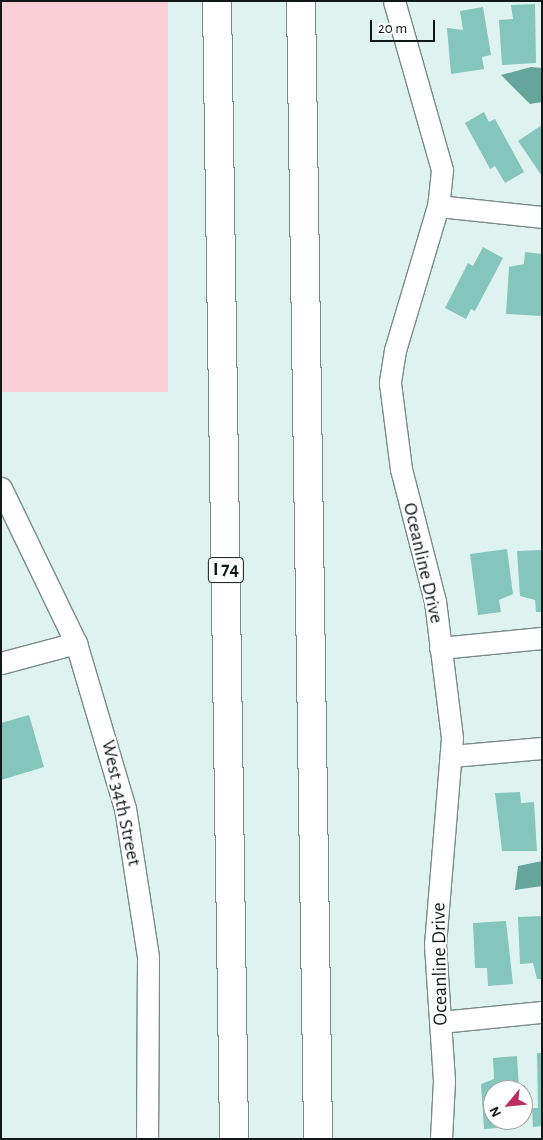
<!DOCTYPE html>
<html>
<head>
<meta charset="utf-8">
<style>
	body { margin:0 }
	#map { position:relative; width:543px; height:1140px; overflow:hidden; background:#def3ef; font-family:"Alegreya Sans",sans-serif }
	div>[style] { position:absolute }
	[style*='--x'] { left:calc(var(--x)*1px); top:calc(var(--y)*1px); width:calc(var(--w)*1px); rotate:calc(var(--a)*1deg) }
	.green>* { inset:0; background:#f8ced7; transform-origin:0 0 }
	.water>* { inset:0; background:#65a59c }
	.building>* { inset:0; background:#84c5bc }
	.roads { filter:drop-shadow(1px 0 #798b88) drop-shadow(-1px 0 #798b88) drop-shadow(0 1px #798b88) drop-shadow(0 -1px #798b88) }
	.minor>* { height:21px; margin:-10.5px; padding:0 10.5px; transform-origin:10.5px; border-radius:10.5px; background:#fff }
	.highway>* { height:28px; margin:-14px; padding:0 14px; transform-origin:14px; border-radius:14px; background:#fff }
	span { translate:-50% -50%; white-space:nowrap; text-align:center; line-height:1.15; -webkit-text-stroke:4px #fff; paint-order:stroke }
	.shield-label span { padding:1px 4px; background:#fff; border:1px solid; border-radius:4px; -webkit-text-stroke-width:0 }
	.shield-label { font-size:19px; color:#111817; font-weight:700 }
	.street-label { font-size:20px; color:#111817 }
	.frame { position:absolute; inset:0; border:2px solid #111817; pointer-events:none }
	.north { position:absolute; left:483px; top:1080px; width:50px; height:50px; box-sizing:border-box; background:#fff; border:1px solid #a0a3a2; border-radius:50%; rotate:242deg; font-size:14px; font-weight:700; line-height:20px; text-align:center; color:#111817 }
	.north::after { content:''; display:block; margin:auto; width:18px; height:22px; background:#bc2f60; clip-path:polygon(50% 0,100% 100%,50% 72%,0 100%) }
	.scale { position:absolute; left:370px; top:20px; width:65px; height:22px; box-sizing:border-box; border:2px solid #111817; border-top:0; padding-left:6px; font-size:15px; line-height:18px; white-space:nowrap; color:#111817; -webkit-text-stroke:4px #fff; paint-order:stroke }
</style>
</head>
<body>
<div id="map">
	<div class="green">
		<div style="left:1px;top:1px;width:167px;height:391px"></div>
	</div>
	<div class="water">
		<div style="clip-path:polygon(531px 67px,542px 68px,542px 102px,530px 104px,501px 75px)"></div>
		<div style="clip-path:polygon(542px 861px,542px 886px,515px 890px,518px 866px)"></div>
	</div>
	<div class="building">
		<div style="clip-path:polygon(535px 4px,536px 63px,502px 65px,499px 20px,513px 19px,511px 5px)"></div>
		<div style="clip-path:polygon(483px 7px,491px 55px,482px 57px,484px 69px,451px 74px,447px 28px,463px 30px,460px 11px)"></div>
		<div style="clip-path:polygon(484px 112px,489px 122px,495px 119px,524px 172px,505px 183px,495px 166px,490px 169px,465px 123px)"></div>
		<div style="clip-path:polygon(542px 125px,542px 176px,518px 141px)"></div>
		<div style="clip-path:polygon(483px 247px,503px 258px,475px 311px,471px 309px,466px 319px,445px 308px,468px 263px,473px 266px)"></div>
		<div style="clip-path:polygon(525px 252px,542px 254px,542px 316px,506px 314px,509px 267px,524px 264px)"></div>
		<div style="clip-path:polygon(507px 549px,513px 594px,499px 600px,501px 612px,478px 615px,470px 554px)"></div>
		<div style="clip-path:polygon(542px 550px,542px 612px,536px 612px,535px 600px,520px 596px,517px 551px)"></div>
		<div style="clip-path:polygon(29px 715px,44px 767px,1px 780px,1px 723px)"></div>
		<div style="clip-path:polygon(520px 792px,521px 803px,534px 802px,537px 851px,502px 851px,495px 793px)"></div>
		<div style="clip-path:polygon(542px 916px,542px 979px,537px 979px,533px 963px,520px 964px,518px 917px)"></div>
		<div style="clip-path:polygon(506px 921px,513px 984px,488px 986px,487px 968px,475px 968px,473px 923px)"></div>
		<div style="clip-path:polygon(537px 1053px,542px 1053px,542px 1126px,533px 1127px,532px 1108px,538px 1108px)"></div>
		<div style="clip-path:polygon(517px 1056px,519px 1090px,493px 1090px,493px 1120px,521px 1120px,522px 1126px,484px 1129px,481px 1084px,494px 1079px,493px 1058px)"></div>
	</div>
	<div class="roads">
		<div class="minor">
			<div style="--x:394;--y:1;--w:176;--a:74.1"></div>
			<div style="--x:442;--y:170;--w:36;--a:96"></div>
			<div style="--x:438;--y:206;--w:150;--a:106.6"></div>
			<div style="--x:395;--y:350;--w:33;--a:99"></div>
			<div style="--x:390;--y:383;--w:87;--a:82.7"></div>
			<div style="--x:401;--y:469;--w:136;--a:75.6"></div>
			<div style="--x:435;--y:601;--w:138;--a:82.9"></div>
			<div style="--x:452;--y:738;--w:208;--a:94.7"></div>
			<div style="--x:435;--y:945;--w:136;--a:86.2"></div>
			<div style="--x:444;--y:1081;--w:58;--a:93"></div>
			<div style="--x:438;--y:206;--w:105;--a:6"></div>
			<div style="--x:1;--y:488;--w:172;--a:64.2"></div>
			<div style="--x:76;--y:643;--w:172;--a:73.5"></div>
			<div style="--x:125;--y:808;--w:151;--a:81.2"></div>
			<div style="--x:148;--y:957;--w:182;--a:90.3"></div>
			<div style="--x:440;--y:648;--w:102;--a:-5.6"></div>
			<div style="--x:1;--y:663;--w:78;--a:-14.9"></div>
			<div style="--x:452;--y:756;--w:90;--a:-5.1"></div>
			<div style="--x:441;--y:1022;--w:101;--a:-5.7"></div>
		</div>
		<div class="highway">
			<div style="--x:217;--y:1;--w:1138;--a:89.14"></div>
			<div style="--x:301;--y:1;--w:1138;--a:89.14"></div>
		</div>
	</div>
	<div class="shield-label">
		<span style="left:226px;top:570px">I 74</span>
	</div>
	<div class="street-label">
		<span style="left:423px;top:563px;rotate:77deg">Oceanline Drive</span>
		<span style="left:121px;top:803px;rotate:78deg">West 34th Street</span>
		<span style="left:440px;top:964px;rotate:-91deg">Oceanline Drive</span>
	</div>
	<div class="frame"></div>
	<div class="north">N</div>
	<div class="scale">20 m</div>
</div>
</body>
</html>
